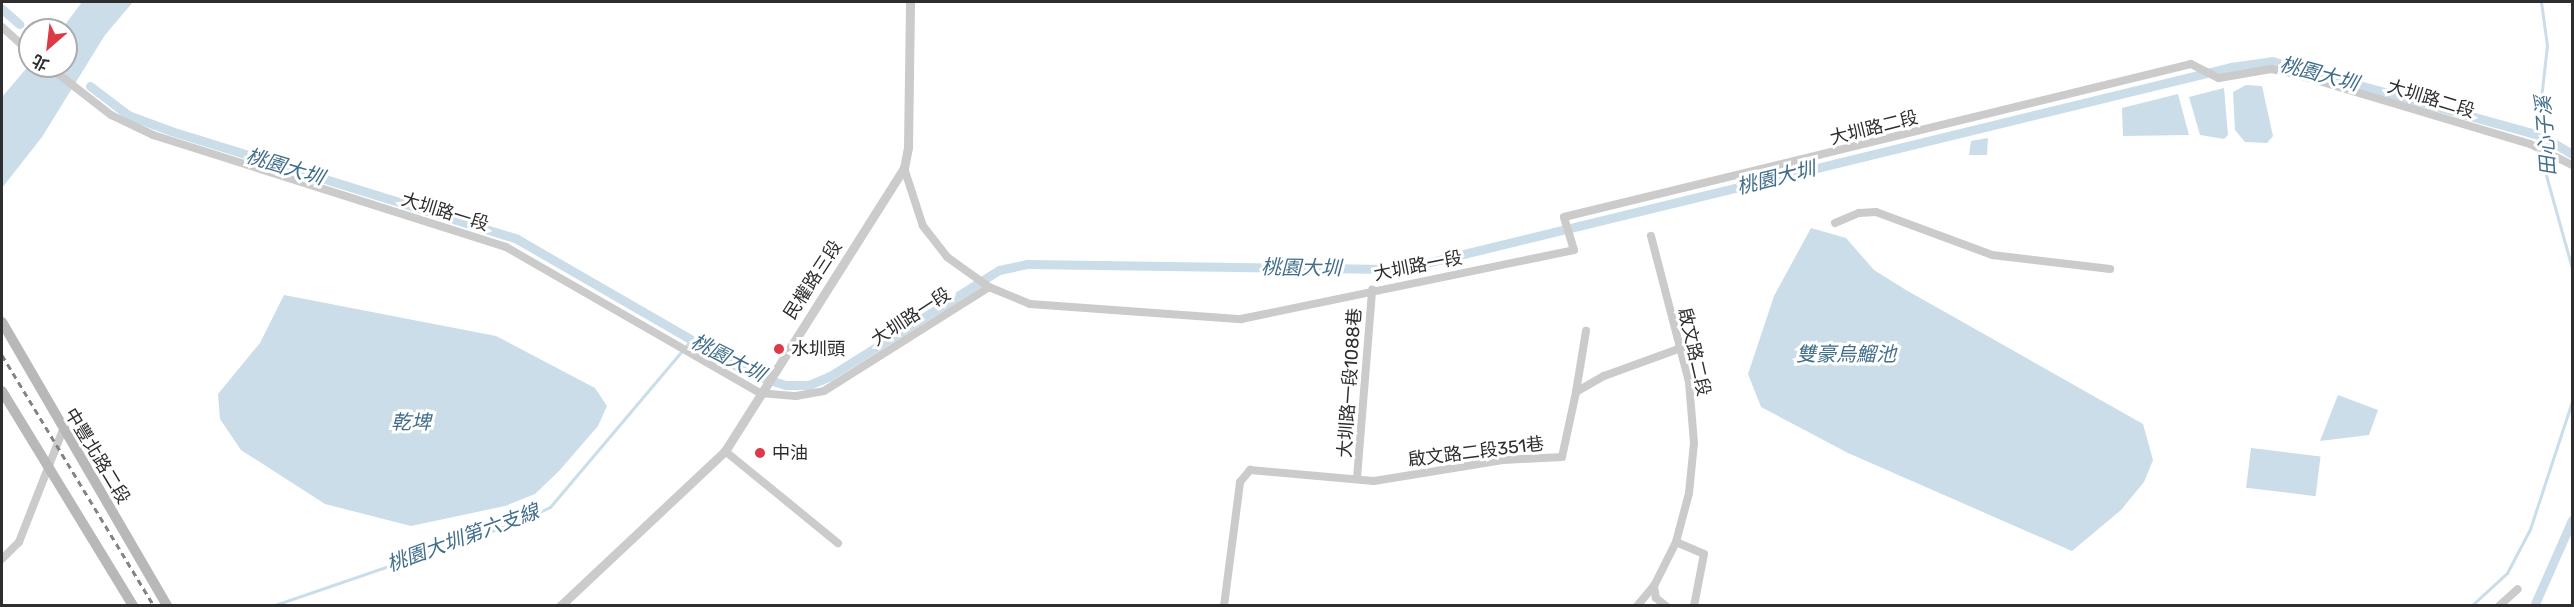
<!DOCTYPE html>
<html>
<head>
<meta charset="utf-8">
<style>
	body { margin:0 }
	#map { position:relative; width:2574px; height:607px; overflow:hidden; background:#fff; font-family:Rubik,"Noto Sans TC",sans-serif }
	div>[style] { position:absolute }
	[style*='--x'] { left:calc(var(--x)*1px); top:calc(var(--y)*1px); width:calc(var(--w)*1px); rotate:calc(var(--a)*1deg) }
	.water>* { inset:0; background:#cadde9; transform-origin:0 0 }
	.stream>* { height:3px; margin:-1.5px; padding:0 1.5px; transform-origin:1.5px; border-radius:1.5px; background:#cadde9 }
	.canal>* { height:9px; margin:-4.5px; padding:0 4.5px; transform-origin:4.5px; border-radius:4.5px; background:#cadde9 }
	.minor>* { height:8px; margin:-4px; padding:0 4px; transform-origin:4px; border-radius:4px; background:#cbcbcb }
	.tertiary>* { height:9px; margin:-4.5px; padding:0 4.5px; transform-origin:4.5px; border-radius:4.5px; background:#cbcbcb }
	.secondary>* { height:10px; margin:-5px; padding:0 5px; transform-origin:5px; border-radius:5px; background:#b8b8b8 }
	.rail>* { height:3px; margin-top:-1.5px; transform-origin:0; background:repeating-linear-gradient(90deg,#838383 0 6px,transparent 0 10.5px) }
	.dots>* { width:16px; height:16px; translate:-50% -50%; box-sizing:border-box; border:3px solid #fff; border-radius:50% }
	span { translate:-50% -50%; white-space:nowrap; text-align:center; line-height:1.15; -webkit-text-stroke:6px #fff; paint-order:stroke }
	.street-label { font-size:18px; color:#2e2e2e }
	.poi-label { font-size:18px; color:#2e2e2e }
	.left { translate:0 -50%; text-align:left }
	.water-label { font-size:20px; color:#416e8b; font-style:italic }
	.frame { position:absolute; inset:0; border:3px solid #2e2e2e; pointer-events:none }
	.north { position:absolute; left:18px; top:18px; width:60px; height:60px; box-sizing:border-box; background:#fff; border:2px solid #ababab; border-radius:50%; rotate:208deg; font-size:16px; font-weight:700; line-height:24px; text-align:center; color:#2e2e2e }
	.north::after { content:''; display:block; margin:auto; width:21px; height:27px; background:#db3a46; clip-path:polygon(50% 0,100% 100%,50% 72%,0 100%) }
</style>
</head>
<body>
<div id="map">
	<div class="water">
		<div style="clip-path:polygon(82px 2px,133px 2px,105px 35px,42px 137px,2px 188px,2px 97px,30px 64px,66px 66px,66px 30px,61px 30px)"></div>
		<div style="clip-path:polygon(2246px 85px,2262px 86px,2273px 136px,2267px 143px,2245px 142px,2235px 130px,2233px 92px)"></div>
		<div style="clip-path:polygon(2224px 88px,2228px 135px,2224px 139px,2200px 135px,2189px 97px)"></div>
		<div style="clip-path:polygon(2178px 94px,2189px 135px,2123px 136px,2122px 108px)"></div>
		<div style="clip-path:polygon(1988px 138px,1987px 155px,1969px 155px,1971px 141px)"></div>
		<div style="clip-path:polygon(1811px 228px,1846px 238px,1874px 270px,1906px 290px,2143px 424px,2153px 460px,2144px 482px,2121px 510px,2072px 551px,1848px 453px,1761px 407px,1748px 374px,1774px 296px)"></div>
		<div style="clip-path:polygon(284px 295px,496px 336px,595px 388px,607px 406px,598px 426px,559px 471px,535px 494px,505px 506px,411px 526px,325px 504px,241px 450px,220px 419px,218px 394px,260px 343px)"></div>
		<div style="clip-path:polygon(2338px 395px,2378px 410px,2369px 435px,2320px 441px)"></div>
		<div style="left:2251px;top:448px;width:70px;height:40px;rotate:7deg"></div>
	</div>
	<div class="stream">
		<div style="--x:2541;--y:2;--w:43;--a:82.1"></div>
		<div style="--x:2547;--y:45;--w:62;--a:96.4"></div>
		<div style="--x:2540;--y:107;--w:61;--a:86.2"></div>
		<div style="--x:2544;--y:168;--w:104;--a:74.4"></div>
		<div style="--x:272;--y:606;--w:260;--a:-18.9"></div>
		<div style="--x:518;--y:522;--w:35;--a:-25"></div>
		<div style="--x:550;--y:507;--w:219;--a:-49.8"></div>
		<div style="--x:2471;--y:606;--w:49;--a:-42.5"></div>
		<div style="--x:2507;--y:573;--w:50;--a:-62.4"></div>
		<div style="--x:2530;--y:529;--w:135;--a:-71.8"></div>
	</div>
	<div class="canal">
		<div style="--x:2;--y:9;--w:23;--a:41"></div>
		<div style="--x:90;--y:86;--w:48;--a:37.3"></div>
		<div style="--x:128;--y:115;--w:46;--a:20.4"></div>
		<div style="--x:171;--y:131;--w:362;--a:17.3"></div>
		<div style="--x:517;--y:239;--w:272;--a:30"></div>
		<div style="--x:753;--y:375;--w:34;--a:17"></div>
		<div style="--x:785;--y:385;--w:24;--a:0"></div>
		<div style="--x:809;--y:385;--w:23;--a:-23"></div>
		<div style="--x:830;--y:376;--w:199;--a:-32.1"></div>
		<div style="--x:999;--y:270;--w:30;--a:-12"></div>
		<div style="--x:1028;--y:264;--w:374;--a:0.8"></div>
		<div style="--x:1402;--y:269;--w:853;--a:-13.69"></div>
		<div style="--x:2231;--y:67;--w:41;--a:-8.3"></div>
		<div style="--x:2272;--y:61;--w:280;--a:15.5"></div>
		<div style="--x:2542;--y:136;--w:35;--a:31"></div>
		<div style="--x:2534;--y:606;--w:94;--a:-66.2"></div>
	</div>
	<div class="minor">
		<div style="--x:2;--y:27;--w:38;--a:42"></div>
		<div style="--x:48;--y:66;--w:80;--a:37.9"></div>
		<div style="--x:111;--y:115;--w:47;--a:25.5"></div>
		<div style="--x:153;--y:135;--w:370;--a:17.6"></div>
		<div style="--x:506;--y:247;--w:293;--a:29.9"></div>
		<div style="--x:760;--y:393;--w:36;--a:5"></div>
		<div style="--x:796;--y:396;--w:28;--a:-10"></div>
		<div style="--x:824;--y:391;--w:195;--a:-32.2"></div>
		<div style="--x:989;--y:287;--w:44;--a:22.5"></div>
		<div style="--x:1030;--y:304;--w:212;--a:4.1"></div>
		<div style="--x:1241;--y:319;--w:340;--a:-11.7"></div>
		<div style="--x:1574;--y:250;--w:34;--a:-107"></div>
		<div style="--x:1564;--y:217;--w:645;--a:-13.71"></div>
		<div style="--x:2191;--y:64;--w:31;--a:27"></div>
		<div style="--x:2219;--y:78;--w:53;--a:-9.8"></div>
		<div style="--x:2271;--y:69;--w:21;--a:11"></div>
		<div style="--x:2292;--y:73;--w:248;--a:16.6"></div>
		<div style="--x:2530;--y:144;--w:47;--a:26.6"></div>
		<div style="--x:904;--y:168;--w:61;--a:71.9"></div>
		<div style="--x:923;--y:226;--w:39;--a:52"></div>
		<div style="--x:947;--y:257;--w:52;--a:35.5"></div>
		<div style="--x:1835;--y:223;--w:26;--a:-23"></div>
		<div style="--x:1859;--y:213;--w:17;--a:-3"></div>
		<div style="--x:1876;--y:212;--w:124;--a:20.3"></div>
		<div style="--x:1992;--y:255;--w:119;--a:6.8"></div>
		<div style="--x:1576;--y:392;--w:62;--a:-80.7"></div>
		<div style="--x:725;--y:451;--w:146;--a:39.2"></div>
		<div style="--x:1357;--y:478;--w:189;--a:-85.4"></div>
		<div style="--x:1676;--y:542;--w:30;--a:23"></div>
		<div style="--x:1704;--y:554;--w:53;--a:100.9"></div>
		<div style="--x:2;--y:559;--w:24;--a:-45"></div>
		<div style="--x:19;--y:542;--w:123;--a:-68.6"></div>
		<div style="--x:1654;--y:586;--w:12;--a:81"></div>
		<div style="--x:1656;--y:598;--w:13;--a:39"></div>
		<div style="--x:1224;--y:606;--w:125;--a:-82.6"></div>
		<div style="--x:1240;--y:482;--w:16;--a:-50"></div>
		<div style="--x:1250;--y:470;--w:124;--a:5.1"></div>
		<div style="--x:1374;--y:481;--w:132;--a:-9.2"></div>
		<div style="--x:1504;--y:460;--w:58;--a:-3"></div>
		<div style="--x:1562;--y:457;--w:66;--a:-77.8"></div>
		<div style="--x:1576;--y:392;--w:32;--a:-30"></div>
		<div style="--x:1604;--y:376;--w:82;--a:-20"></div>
		<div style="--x:1637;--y:606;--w:26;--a:-50"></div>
		<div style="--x:1654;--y:586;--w:49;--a:-63.4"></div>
		<div style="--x:1676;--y:542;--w:51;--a:-75.1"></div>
		<div style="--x:1689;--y:493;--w:50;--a:-84.3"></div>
		<div style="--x:1694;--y:443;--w:61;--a:-94.7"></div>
		<div style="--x:1689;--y:382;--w:151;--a:-104.6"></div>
		<div style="--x:2499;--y:606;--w:25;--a:-42"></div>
	</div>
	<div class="tertiary">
		<div style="--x:560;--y:606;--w:226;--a:-43.2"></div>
		<div style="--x:725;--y:451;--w:335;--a:-57.7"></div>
		<div style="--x:904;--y:168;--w:21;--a:-79"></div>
		<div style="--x:908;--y:147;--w:145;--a:-89.2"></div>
	</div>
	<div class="secondary">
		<div style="--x:2;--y:322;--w:328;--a:59.8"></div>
		<div style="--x:2;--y:391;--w:252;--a:58.6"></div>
	</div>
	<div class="rail">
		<div style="--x:2;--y:355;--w:293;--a:58.8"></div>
	</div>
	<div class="dots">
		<div style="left:779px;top:349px;background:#db3a46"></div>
		<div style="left:760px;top:453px;background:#db3a46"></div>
	</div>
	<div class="street-label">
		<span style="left:2431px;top:99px;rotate:17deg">大圳路二段</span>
		<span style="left:1874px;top:128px;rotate:-14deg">大圳路二段</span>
		<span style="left:445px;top:212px;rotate:17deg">大圳路一段</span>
		<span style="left:1418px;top:266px;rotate:-11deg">大圳路一段</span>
		<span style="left:813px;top:280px;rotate:-57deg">民權路三段</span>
		<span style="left:911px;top:317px;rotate:-33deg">大圳路一段</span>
		<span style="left:1694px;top:352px;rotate:77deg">啟文路二段</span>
		<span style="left:1350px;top:383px;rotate:-86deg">大圳路一段1088巷</span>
		<span style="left:1476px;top:452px;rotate:-7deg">啟文路二段351巷</span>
		<span style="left:97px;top:456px;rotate:59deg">中豐北路二段</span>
	</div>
	<div class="poi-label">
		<span class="left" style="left:791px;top:349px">水圳頭</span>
		<span class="left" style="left:772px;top:453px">中油</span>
	</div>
	<div class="water-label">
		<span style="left:2319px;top:74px;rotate:15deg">桃園大圳</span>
		<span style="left:2546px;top:136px;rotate:-94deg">田心子溪</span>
		<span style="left:285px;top:167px;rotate:17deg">桃園大圳</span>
		<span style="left:1776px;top:178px;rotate:-14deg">桃園大圳</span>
		<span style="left:1301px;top:268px;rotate:1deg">桃園大圳</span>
		<span style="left:1846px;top:354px">雙豪烏鰡池</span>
		<span style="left:728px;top:358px;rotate:27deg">桃園大圳</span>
		<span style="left:411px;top:422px">乾埤</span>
		<span style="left:463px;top:538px;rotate:-20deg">桃園大圳第六支線</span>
	</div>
	<div class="frame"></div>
	<div class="north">北</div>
</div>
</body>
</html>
